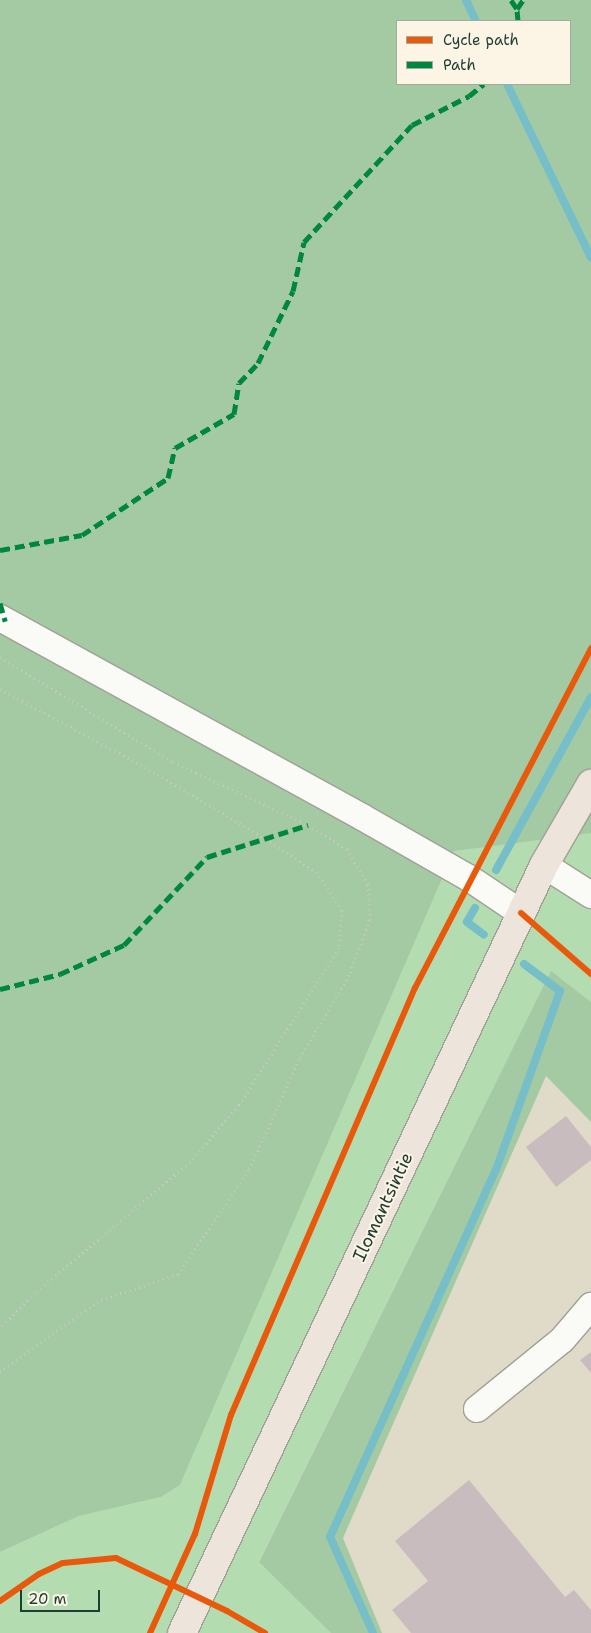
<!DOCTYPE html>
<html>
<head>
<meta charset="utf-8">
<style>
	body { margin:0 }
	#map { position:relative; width:591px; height:1633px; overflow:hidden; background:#e0dbc8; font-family:"Shantell Sans",sans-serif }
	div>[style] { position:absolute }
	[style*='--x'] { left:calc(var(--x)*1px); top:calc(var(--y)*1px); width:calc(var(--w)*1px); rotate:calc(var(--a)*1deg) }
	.green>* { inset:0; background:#b3ddb0 }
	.forest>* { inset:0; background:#a4caa3 }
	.stream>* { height:8px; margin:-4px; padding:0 4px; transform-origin:4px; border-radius:4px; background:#76bec8 }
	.building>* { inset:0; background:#c9bcbe }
	.path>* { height:3px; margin-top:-1.5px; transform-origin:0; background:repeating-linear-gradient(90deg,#c8c9c4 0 1px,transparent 0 5px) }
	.roads { filter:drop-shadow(1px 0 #a0a094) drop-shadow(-1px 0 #a0a094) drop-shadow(0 1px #a0a094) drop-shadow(0 -1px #a0a094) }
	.minor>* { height:26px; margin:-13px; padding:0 13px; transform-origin:13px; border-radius:13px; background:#fafaf7 }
	.major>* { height:28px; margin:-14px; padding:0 14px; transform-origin:14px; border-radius:14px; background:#ede4dc }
	.quiet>* { height:5px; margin-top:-2.5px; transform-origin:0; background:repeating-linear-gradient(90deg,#00873e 0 10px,transparent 0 15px) }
	.cycleway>* { height:6px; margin:-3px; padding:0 3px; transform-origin:3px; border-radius:3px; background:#e8590c }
	span { translate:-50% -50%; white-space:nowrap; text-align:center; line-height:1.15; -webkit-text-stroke:4px #fcf5e5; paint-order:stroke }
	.street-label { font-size:18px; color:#1f3d34 }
	.legend { position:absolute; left:396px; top:20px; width:175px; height:65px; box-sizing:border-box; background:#fcf5e5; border:1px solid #a4ab9e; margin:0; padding:6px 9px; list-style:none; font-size:15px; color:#1f3d34 }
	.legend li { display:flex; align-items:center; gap:10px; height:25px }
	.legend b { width:25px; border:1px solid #a4ab9e }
	.scale { position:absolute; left:20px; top:1590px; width:80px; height:22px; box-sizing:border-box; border:2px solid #1f3d34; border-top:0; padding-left:6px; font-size:15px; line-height:18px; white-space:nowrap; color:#1f3d34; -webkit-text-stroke:4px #fcf5e5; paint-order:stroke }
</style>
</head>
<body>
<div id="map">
	<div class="green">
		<div style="clip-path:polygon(591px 833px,591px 1002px,551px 972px,259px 1561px,331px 1633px,192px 1633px,565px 835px)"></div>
		<div style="clip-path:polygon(556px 836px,172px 1633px,0 1633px,0 1552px,79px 1516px,161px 1497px,180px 1485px,454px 851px)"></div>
	</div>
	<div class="forest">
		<div style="clip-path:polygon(evenodd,0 0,591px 0,591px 833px,454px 851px,180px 1485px,161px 1497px,79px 1516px,0 1552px,0 0,397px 21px,570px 21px,570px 84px,397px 84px,397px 21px)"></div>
		<div style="clip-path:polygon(551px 971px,591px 1002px,591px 1122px,546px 1076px,343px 1538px,382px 1633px,331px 1633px,259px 1562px)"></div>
	</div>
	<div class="stream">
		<div style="--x:466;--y:0;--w:23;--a:65"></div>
		<div style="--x:507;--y:84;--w:193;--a:64.2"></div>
		<div style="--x:496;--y:870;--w:197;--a:-61.2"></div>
		<div style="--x:475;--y:908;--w:16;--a:120"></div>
		<div style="--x:467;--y:922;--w:21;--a:37"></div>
		<div style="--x:373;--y:1633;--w:105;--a:-114.1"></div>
		<div style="--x:330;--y:1537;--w:406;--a:-65.7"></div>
		<div style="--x:497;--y:1167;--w:187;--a:-70.3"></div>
		<div style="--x:560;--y:991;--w:45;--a:-143.1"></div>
	</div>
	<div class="building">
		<div style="clip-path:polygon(566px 1116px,591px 1147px,591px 1160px,556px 1187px,526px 1147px)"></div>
		<div style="clip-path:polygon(591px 1352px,591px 1373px,580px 1360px)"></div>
		<div style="clip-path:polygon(469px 1480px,565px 1597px,574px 1590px,591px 1610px,591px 1633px,411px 1633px,392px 1610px,428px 1581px,395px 1541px)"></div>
	</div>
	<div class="path">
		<div style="--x:0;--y:657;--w:202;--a:31.3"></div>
		<div style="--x:173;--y:762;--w:149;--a:25"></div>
		<div style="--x:308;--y:825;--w:46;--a:31.6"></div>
		<div style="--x:347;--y:849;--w:41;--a:59"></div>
		<div style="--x:368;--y:884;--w:36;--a:87"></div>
		<div style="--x:370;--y:920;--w:59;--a:110.9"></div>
		<div style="--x:349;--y:975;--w:98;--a:120.8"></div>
		<div style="--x:299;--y:1059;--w:122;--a:114.2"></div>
		<div style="--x:249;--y:1170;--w:126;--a:124.3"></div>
		<div style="--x:178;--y:1274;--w:84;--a:161.4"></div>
		<div style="--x:98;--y:1301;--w:121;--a:144.1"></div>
		<div style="--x:0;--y:689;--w:165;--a:28.3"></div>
		<div style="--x:145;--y:767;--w:141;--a:30.8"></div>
		<div style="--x:266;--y:839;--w:60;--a:33.4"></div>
		<div style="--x:316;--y:872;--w:46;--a:55.6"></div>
		<div style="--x:342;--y:910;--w:38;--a:95"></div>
		<div style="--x:339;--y:948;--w:186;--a:122.5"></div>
		<div style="--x:239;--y:1105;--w:75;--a:130.7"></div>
		<div style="--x:190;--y:1162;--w:203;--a:139.8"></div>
		<div style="--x:35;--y:1293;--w:49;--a:135"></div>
	</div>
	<div class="roads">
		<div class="minor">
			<div style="--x:0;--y:618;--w:413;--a:28.8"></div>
			<div style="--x:362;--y:817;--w:123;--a:29.7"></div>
			<div style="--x:469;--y:878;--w:63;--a:33.9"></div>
			<div style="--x:544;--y:865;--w:56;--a:32.6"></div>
			<div style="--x:477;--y:1409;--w:109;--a:-39.1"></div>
			<div style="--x:562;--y:1340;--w:45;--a:-49.5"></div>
		</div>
		<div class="major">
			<div style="--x:182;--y:1633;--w:849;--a:-64.76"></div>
			<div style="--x:544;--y:865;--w:94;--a:-59.9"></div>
		</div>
	</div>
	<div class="quiet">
		<div style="--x:511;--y:0;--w:11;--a:56"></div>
		<div style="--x:518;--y:21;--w:12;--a:-95"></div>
		<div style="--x:517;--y:9;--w:11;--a:-56"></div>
		<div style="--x:0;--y:550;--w:83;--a:-10.4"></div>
		<div style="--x:82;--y:535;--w:103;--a:-33.5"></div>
		<div style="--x:168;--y:478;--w:31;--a:-77"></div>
		<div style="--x:175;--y:448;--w:68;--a:-30"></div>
		<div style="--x:234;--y:414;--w:31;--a:-81"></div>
		<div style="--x:239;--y:383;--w:28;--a:-46"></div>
		<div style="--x:258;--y:363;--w:80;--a:-64.1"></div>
		<div style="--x:293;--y:291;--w:50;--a:-77.3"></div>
		<div style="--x:304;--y:242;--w:159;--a:-47.3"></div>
		<div style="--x:412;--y:125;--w:64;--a:-27"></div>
		<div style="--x:469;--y:96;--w:19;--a:-39"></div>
		<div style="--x:0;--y:603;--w:19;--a:74"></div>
		<div style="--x:0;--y:989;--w:62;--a:-14"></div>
		<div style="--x:60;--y:974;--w:70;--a:-24.4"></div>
		<div style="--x:124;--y:945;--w:121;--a:-46.7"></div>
		<div style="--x:207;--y:857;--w:106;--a:-17.6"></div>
	</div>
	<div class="cycleway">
		<div style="--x:521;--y:913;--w:93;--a:41.1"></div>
		<div style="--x:0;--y:1601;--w:47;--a:-34.7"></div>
		<div style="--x:39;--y:1574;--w:26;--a:-25"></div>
		<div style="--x:63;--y:1563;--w:53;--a:-5.4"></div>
		<div style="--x:116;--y:1558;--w:123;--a:25.5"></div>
		<div style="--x:227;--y:1611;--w:44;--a:30.1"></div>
		<div style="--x:150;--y:1633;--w:109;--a:-65.6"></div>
		<div style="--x:195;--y:1534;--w:124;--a:-73.2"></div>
		<div style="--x:231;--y:1415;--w:465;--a:-66.7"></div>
		<div style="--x:415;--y:988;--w:383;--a:-62.6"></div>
	</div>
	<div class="street-label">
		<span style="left:383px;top:1207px;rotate:-65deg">Ilomantsintie</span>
	</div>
	<ul class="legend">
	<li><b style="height:6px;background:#e8590c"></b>Cycle path</li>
	<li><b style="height:6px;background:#00873e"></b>Path</li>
	</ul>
	<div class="scale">20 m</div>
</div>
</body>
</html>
